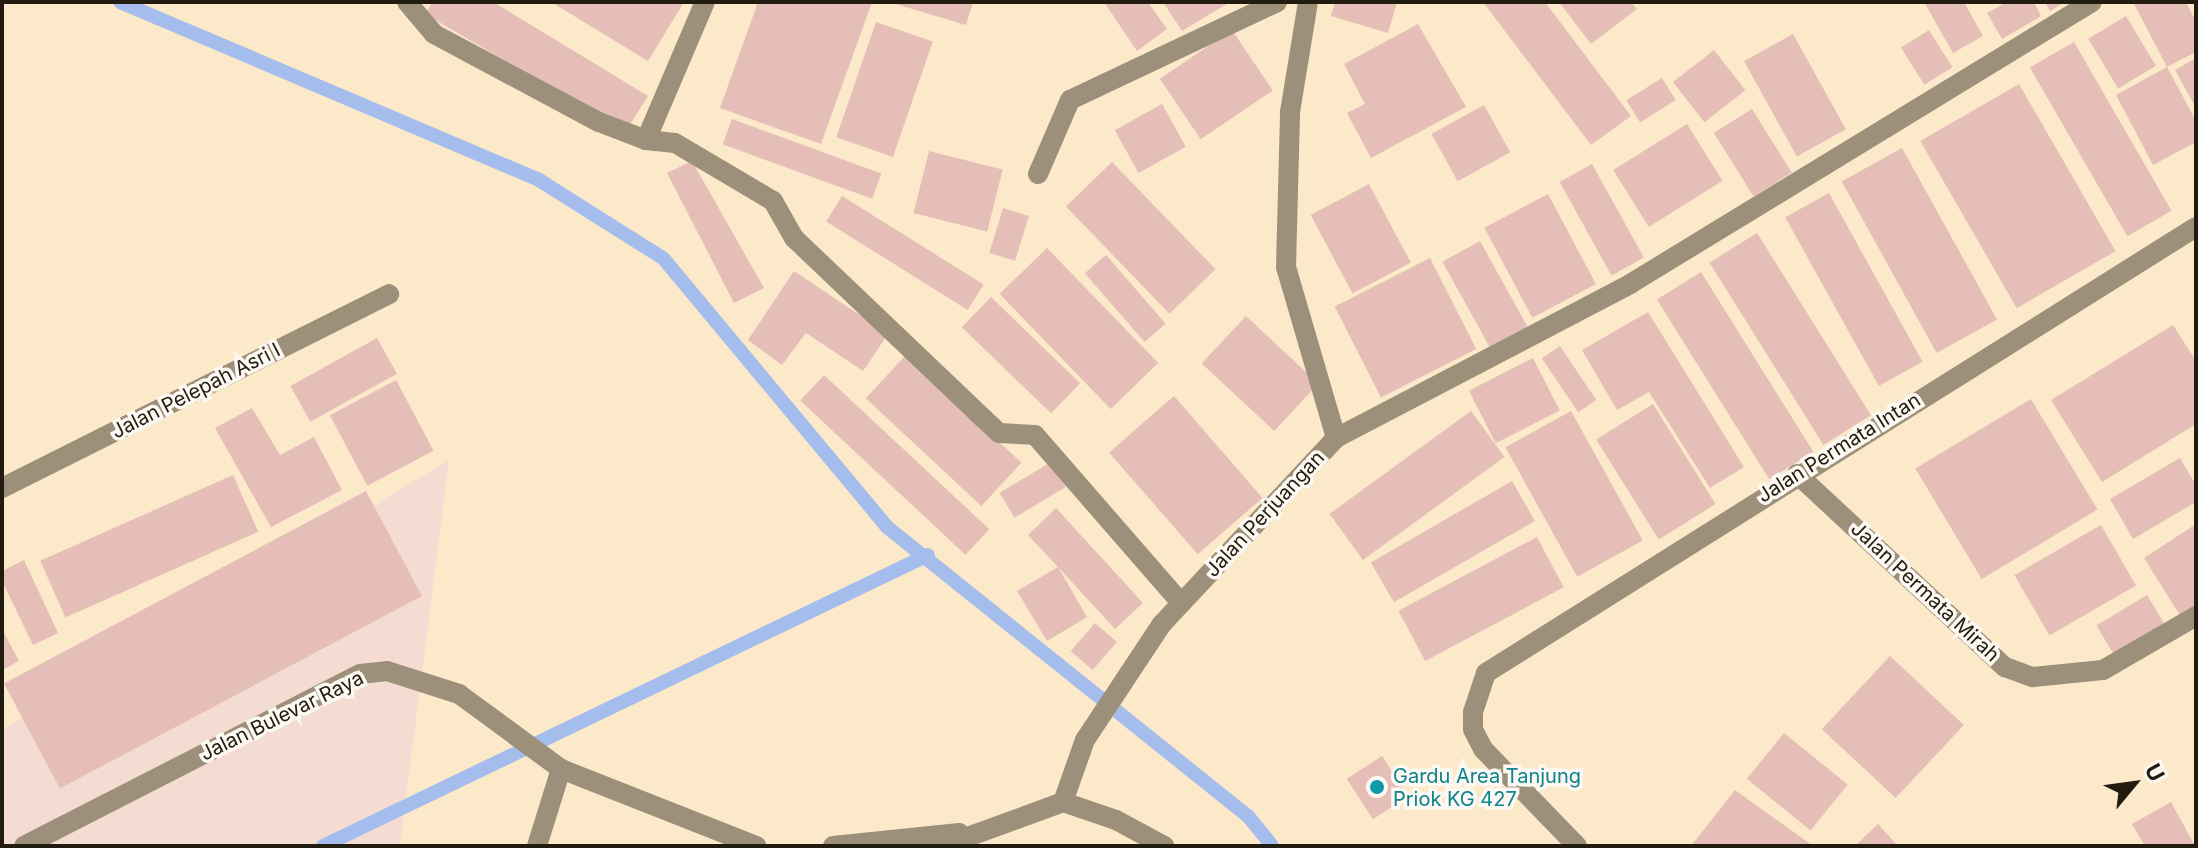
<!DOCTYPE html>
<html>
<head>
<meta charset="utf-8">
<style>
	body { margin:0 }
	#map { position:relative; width:2198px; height:848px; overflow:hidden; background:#fce9c9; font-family:Inter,sans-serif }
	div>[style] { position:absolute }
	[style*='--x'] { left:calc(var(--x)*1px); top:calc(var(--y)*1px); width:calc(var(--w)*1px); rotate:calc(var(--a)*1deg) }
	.commercial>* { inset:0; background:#f4dcd2 }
	.stream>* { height:14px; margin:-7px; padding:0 7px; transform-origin:7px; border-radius:7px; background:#a4bded }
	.building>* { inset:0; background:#e5beb8; transform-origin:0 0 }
	.minor>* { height:20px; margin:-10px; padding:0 10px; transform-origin:10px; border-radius:10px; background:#9c907b }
	.dots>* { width:22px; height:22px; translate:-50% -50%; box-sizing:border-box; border:4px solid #fcf8f2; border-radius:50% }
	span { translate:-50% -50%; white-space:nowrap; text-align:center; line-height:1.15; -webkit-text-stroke:7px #fcf8f2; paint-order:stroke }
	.street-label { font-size:20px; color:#221b10 }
	.culture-label { font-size:20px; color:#0d838f }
	.left { translate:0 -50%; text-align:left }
	.frame { position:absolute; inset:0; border:4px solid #221b10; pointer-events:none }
	.north { position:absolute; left:2094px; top:744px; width:80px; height:80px; -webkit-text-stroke:6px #fcf8f2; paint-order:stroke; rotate:61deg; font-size:22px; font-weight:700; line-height:32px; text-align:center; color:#221b10 }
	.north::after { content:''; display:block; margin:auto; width:28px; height:36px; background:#221b10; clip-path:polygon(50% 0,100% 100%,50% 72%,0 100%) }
</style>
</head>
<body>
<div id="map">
	<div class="commercial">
		<div style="clip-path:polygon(449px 460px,400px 846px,2px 846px,2px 730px)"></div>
	</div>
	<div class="stream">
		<div style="--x:120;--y:2;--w:455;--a:23"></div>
		<div style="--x:539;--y:180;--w:146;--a:32.2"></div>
		<div style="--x:663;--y:258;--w:350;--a:50.2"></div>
		<div style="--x:887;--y:527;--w:462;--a:38.7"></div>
		<div style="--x:1248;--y:816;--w:38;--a:51"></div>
		<div style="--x:323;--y:846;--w:671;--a:-25.69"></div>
	</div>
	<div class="building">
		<div style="clip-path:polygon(433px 2px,493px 2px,648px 96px,626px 131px,425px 14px)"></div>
		<div style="clip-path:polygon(551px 2px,684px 2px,648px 61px)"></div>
		<div style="clip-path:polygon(758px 2px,872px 2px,821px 144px,720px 108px)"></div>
		<div style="clip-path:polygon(889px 2px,973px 2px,966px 25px)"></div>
		<div style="clip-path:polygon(1104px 2px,1148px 2px,1167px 29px,1137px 51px)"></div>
		<div style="clip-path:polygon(1163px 2px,1230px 2px,1182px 31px)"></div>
		<div style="clip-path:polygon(1335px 2px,1397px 2px,1388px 33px,1331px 16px)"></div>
		<div style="clip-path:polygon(1483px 2px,1545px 2px,1631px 116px,1591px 145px)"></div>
		<div style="clip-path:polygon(1559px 2px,1631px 2px,1637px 9px,1591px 44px)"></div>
		<div style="clip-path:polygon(1924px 2px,1964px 2px,1983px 36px,1953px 53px)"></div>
		<div style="clip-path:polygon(2007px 2px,2034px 2px,2041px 16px,2002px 39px,1987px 13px)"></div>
		<div style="clip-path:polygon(2045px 2px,2065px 2px,2050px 11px)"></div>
		<div style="clip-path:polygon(2133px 2px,2186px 2px,2196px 22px,2196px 52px,2167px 67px)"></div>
		<div style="left:2126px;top:16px;width:58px;height:44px;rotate:59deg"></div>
		<div style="left:876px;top:22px;width:60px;height:122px;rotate:19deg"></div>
		<div style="clip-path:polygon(1418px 24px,1466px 107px,1371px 158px,1347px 113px,1365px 104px,1344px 64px)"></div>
		<div style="left:1232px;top:30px;width:73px;height:87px;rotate:56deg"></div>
		<div style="left:1929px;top:30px;width:44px;height:33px;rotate:58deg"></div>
		<div style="left:1793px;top:34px;width:109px;height:56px;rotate:61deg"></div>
		<div style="left:2074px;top:42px;width:195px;height:51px;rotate:60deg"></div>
		<div style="left:1714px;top:50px;width:51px;height:52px;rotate:52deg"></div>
		<div style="clip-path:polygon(2196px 58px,2196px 108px,2175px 70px)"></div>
		<div style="clip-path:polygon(2167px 67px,2196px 121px,2196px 142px,2153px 165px,2116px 95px)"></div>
		<div style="left:1662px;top:78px;width:26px;height:42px;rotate:58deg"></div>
		<div style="left:2019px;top:84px;width:193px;height:114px;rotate:60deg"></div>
		<div style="left:1162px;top:104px;width:49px;height:54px;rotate:61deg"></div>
		<div style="left:1484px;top:105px;width:54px;height:60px;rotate:61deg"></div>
		<div style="left:1752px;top:109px;width:75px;height:45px;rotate:58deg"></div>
		<div style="left:732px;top:119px;width:159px;height:27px;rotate:20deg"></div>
		<div style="left:1687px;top:124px;width:67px;height:87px;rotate:58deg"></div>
		<div style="left:1902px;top:148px;width:196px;height:69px;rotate:61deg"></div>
		<div style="left:929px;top:151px;width:76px;height:64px;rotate:14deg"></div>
		<div style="clip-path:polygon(692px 161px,764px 288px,734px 303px,667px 173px)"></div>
		<div style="left:1112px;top:162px;width:149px;height:64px;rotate:46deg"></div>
		<div style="left:1592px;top:164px;width:107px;height:37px;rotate:61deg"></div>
		<div style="left:1369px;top:184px;width:89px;height:66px;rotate:62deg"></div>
		<div style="left:1829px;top:193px;width:193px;height:50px;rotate:61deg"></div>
		<div style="left:1548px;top:194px;width:102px;height:72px;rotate:62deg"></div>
		<div style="left:842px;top:196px;width:167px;height:30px;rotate:32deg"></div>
		<div style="left:1003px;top:208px;width:27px;height:47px;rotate:17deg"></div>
		<div style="left:1757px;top:233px;width:215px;height:56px;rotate:58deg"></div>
		<div style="left:1480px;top:241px;width:100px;height:43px;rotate:61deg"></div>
		<div style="left:1047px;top:248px;width:160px;height:66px;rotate:46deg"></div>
		<div style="left:1106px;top:255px;width:91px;height:28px;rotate:49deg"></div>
		<div style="left:1430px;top:258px;width:102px;height:107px;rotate:63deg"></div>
		<div style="clip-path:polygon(794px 271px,888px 334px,863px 371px,806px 333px,782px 365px,748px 340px)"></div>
		<div style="left:1701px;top:272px;width:212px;height:52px;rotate:58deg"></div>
		<div style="left:991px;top:297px;width:124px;height:42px;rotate:44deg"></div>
		<div style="clip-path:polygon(1648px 312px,1744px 467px,1710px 488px,1649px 392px,1617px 410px,1582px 350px)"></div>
		<div style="left:1246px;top:316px;width:99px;height:65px;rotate:43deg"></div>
		<div style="clip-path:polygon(2173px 325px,2196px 361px,2196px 424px,2102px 482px,2051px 400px)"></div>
		<div style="left:377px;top:338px;width:41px;height:99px;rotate:61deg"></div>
		<div style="left:1560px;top:346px;width:65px;height:22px;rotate:56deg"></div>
		<div style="left:906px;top:355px;width:158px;height:59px;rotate:43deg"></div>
		<div style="left:1533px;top:358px;width:59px;height:72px;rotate:63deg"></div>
		<div style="left:824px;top:375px;width:226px;height:35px;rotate:43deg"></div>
		<div style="left:396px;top:380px;width:80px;height:75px;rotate:62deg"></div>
		<div style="left:1174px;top:396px;width:135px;height:86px;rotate:49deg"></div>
		<div style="left:2031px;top:399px;width:129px;height:135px;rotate:59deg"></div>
		<div style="left:1653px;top:404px;width:118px;height:67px;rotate:58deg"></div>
		<div style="clip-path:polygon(252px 408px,280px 455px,314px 437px,342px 490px,271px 527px,215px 428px)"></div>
		<div style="left:1471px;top:411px;width:57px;height:175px;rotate:54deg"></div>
		<div style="left:1571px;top:411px;width:148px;height:75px;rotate:61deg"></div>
		<div style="clip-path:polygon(2180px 458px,2196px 485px,2196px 502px,2133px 539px,2110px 499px)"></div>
		<div style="left:1051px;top:462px;width:29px;height:60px;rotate:59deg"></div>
		<div style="left:233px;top:475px;width:62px;height:211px;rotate:66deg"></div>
		<div style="left:1512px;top:481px;width:46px;height:163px;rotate:60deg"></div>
		<div style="left:366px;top:491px;width:119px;height:410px;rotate:62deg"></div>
		<div style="clip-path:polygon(1056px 508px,1143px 603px,1115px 629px,1058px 567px,1087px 617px,1047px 641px,1017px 591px,1058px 567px,1028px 535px)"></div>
		<div style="clip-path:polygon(2196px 524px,2196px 607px,2181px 617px,2144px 558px)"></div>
		<div style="left:2101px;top:525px;width:70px;height:100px;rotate:60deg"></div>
		<div style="left:1537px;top:537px;width:57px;height:157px;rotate:62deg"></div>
		<div style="clip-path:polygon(24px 560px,58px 633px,33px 645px,2px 581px,2px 571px)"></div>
		<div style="left:2147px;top:595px;width:33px;height:59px;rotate:59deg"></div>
		<div style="left:1095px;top:623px;width:29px;height:37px;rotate:41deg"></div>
		<div style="clip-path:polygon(2px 629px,19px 661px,2px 670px)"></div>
		<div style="left:1890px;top:656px;width:101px;height:100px;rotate:43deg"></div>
		<div style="left:1784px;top:733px;width:82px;height:59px;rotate:39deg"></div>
		<div style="left:1382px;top:756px;width:48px;height:42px;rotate:57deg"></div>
		<div style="clip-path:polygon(1735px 790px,1813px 846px,1691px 846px)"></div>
		<div style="clip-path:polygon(2171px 802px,2195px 846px,2145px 846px,2132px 824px)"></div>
		<div style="clip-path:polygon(1878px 824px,1898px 846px,1855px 846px)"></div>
	</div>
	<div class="minor">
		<div style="--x:407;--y:2;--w:42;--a:49.8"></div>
		<div style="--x:434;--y:34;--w:187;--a:28.1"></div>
		<div style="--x:599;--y:122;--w:50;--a:21"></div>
		<div style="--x:646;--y:140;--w:29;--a:6"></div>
		<div style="--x:675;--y:143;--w:114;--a:30.6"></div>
		<div style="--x:773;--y:201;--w:43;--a:60.4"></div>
		<div style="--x:794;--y:238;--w:261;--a:43.6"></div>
		<div style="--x:983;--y:418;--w:22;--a:43"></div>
		<div style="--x:999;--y:433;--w:36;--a:3"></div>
		<div style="--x:1035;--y:435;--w:223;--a:49"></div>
		<div style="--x:646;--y:140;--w:150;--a:-66.9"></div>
		<div style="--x:1038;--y:174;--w:81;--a:-66.6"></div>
		<div style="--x:1070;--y:100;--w:229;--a:-25.3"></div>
		<div style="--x:1336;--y:438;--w:332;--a:-27.6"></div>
		<div style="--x:1630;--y:284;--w:541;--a:-31.4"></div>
		<div style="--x:1797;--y:474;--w:284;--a:42.9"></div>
		<div style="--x:2005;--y:667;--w:30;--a:20"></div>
		<div style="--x:2033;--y:677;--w:70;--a:-5.7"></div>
		<div style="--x:2103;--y:670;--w:108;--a:-30.1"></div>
		<div style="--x:2;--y:488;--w:433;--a:-26.6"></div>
		<div style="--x:1063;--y:802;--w:66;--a:-70.5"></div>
		<div style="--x:1085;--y:740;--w:138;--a:-56.5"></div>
		<div style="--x:1161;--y:625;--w:256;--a:-46.9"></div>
		<div style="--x:1336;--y:438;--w:178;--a:-106.3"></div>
		<div style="--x:1286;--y:267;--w:155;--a:-88.5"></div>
		<div style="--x:1290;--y:112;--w:111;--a:-80.7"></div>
		<div style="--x:24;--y:846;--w:377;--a:-27.1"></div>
		<div style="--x:360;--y:674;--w:27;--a:-6"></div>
		<div style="--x:387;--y:671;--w:76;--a:17.7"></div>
		<div style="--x:459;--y:694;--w:127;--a:36.3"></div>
		<div style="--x:561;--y:769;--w:210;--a:21.5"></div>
		<div style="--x:537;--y:846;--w:81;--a:-72.7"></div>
		<div style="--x:833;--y:846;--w:127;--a:-5.9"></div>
		<div style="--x:943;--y:846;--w:128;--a:-20.1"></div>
		<div style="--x:1063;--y:802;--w:56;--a:18.8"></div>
		<div style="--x:1116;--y:820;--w:55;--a:28.4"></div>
		<div style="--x:1577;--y:846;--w:135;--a:-134.1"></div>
		<div style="--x:1483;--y:749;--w:22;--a:-117"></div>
		<div style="--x:1473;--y:729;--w:17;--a:-90"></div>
		<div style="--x:1473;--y:712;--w:41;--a:-71.6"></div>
		<div style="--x:1486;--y:673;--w:838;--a:-32.14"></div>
	</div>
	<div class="dots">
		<div style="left:1377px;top:787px;background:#0f9aa8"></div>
	</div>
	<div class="street-label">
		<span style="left:196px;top:391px;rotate:-27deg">Jalan Pelepah Asri I</span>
		<span style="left:1839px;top:448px;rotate:-32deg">Jalan Permata Intan</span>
		<span style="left:1265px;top:514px;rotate:-47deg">Jalan Perjuangan</span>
		<span style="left:1925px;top:592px;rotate:43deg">Jalan Permata Mirah</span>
		<span style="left:282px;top:716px;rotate:-26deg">Jalan Bulevar Raya</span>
	</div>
	<div class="culture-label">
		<span class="left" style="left:1393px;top:788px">Gardu Area Tanjung<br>Priok KG 427</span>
	</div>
	<div class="frame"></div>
	<div class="north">U</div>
</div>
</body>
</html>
